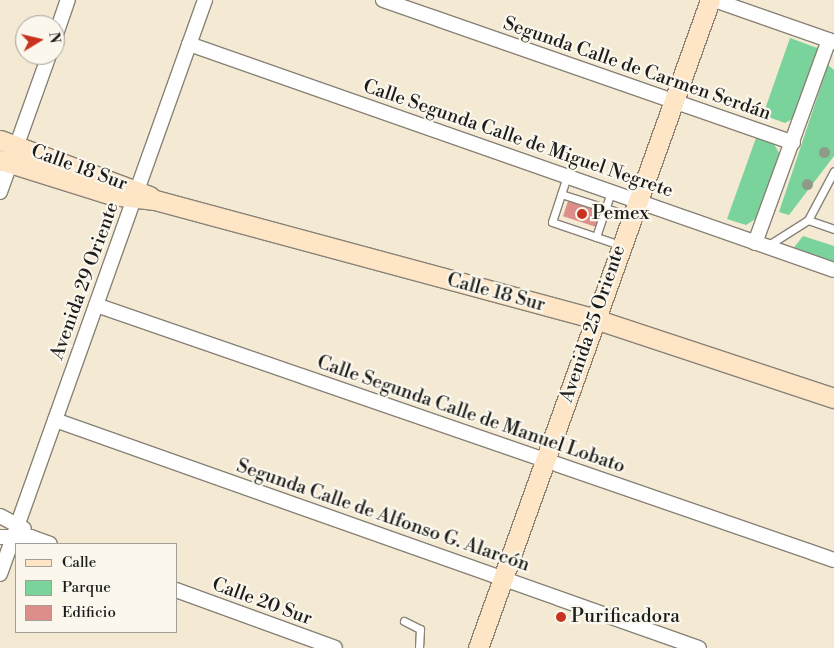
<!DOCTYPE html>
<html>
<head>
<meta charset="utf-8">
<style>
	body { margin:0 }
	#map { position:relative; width:834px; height:648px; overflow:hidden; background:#f4e9d2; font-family:"Libre Bodoni",serif }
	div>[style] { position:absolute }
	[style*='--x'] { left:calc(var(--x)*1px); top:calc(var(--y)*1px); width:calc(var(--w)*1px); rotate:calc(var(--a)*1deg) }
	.green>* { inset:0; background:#79d39a }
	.building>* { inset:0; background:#dd8d8a; transform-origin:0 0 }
	.roads { filter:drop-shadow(1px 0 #888277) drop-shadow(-1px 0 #888277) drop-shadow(0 1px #888277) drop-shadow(0 -1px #888277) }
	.lane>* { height:7px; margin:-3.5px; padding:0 3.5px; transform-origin:3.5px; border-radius:3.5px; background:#fff }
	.street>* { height:14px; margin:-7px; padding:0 7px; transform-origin:7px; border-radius:7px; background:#fff }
	.secondary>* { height:19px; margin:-9.5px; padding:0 9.5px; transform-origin:9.5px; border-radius:9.5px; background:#fee5c5 }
	.trees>* { width:11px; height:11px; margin:-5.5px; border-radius:50%; background:#8f9b86 }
	.dots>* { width:14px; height:14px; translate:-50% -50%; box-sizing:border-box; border:2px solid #fbf7ec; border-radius:50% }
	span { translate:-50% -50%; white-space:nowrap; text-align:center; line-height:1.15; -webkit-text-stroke:4.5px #fbf7ec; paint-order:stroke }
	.street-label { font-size:19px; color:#1c1c1c }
	.poi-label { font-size:19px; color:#1c1c1c }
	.left { translate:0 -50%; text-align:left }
	.legend { position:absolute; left:15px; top:543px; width:162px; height:90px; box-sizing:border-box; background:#fbf7ec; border:1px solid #a29f99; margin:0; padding:6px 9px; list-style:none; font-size:15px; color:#1c1c1c }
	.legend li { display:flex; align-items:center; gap:10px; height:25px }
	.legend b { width:25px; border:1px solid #a29f99 }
	.north { position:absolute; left:15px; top:15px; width:50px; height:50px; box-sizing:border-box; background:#fbf7ec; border:1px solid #a29f99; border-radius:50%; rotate:81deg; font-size:14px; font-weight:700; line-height:20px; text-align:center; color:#1c1c1c }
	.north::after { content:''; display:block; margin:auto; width:18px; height:22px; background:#c8321e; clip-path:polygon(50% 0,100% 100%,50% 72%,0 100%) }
</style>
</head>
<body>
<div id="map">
	<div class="green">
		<div style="clip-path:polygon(790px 38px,820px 49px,796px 117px,785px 123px,763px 115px)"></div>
		<div style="clip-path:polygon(828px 65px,834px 70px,834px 156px,789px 215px,779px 212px)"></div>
		<div style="clip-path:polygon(756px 138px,774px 144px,780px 155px,760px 216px,746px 225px,727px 219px)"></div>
		<div style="clip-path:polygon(803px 236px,834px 246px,834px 265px,792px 250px)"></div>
	</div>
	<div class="building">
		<div style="left:568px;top:201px;width:35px;height:16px;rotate:18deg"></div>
	</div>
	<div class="roads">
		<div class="lane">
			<div style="--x:567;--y:176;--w:48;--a:108.1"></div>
			<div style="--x:552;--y:222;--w:72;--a:18.7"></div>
			<div style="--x:561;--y:194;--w:72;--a:17.7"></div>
			<div style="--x:808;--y:220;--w:28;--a:19"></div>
			<div style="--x:596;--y:237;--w:47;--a:-71.6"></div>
			<div style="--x:767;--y:246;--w:49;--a:-32.4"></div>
			<div style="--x:808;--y:220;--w:55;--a:-62"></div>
			<div style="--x:404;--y:621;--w:18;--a:27"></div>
			<div style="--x:420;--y:629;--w:19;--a:93"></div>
		</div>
		<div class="street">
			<div style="--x:383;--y:0;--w:434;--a:19.2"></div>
			<div style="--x:714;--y:0;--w:127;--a:19.3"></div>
			<div style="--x:55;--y:37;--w:39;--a:-71"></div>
			<div style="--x:189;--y:44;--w:683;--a:19.31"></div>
			<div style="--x:0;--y:192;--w:145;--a:-70.3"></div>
			<div style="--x:755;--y:243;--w:216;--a:-70"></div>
			<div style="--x:96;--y:305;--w:781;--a:19.06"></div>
			<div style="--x:55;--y:420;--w:683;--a:19.5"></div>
			<div style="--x:0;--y:516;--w:27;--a:28"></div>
			<div style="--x:0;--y:537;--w:31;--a:0"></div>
			<div style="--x:31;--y:537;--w:20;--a:20"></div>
			<div style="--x:0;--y:574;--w:610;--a:-70.35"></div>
			<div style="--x:176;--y:590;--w:169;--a:20"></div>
		</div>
		<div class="secondary">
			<div style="--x:0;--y:140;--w:160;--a:20.5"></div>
			<div style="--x:0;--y:160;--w:117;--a:17.4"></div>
			<div style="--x:112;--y:195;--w:43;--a:6.6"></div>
			<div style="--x:155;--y:200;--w:456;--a:15.1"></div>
			<div style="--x:595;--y:319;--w:252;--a:18.3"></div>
			<div style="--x:478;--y:648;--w:688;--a:-70.3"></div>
		</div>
	</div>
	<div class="trees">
		<div style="left:824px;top:152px"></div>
		<div style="left:807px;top:184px"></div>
	</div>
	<div class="dots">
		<div style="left:582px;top:214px;background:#c8321e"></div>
		<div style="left:561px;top:617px;background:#c8321e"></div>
	</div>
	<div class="street-label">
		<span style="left:637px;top:69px;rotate:19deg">Segunda Calle de Carmen Serdán</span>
		<span style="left:518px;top:139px;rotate:19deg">Calle Segunda Calle de Miguel Negrete</span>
		<span style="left:79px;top:168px;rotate:20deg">Calle 18 Sur</span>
		<span style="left:85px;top:281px;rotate:-70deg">Avenida 29 Oriente</span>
		<span style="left:496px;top:293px;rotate:15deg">Calle 18 Sur</span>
		<span style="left:593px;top:324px;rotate:-71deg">Avenida 25 Oriente</span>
		<span style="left:471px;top:415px;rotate:19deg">Calle Segunda Calle de Manuel Lobato</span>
		<span style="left:383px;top:516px;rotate:19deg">Segunda Calle de Alfonso G. Alarcón</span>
		<span style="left:262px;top:602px;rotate:20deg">Calle 20 Sur</span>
	</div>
	<div class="poi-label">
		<span class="left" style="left:592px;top:214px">Pemex</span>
		<span class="left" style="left:571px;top:617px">Purificadora</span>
	</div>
	<ul class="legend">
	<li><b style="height:6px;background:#fee5c5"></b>Calle</li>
	<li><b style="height:14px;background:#79d39a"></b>Parque</li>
	<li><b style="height:14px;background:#dd8d8a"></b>Edificio</li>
	</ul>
	<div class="north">N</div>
</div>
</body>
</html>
